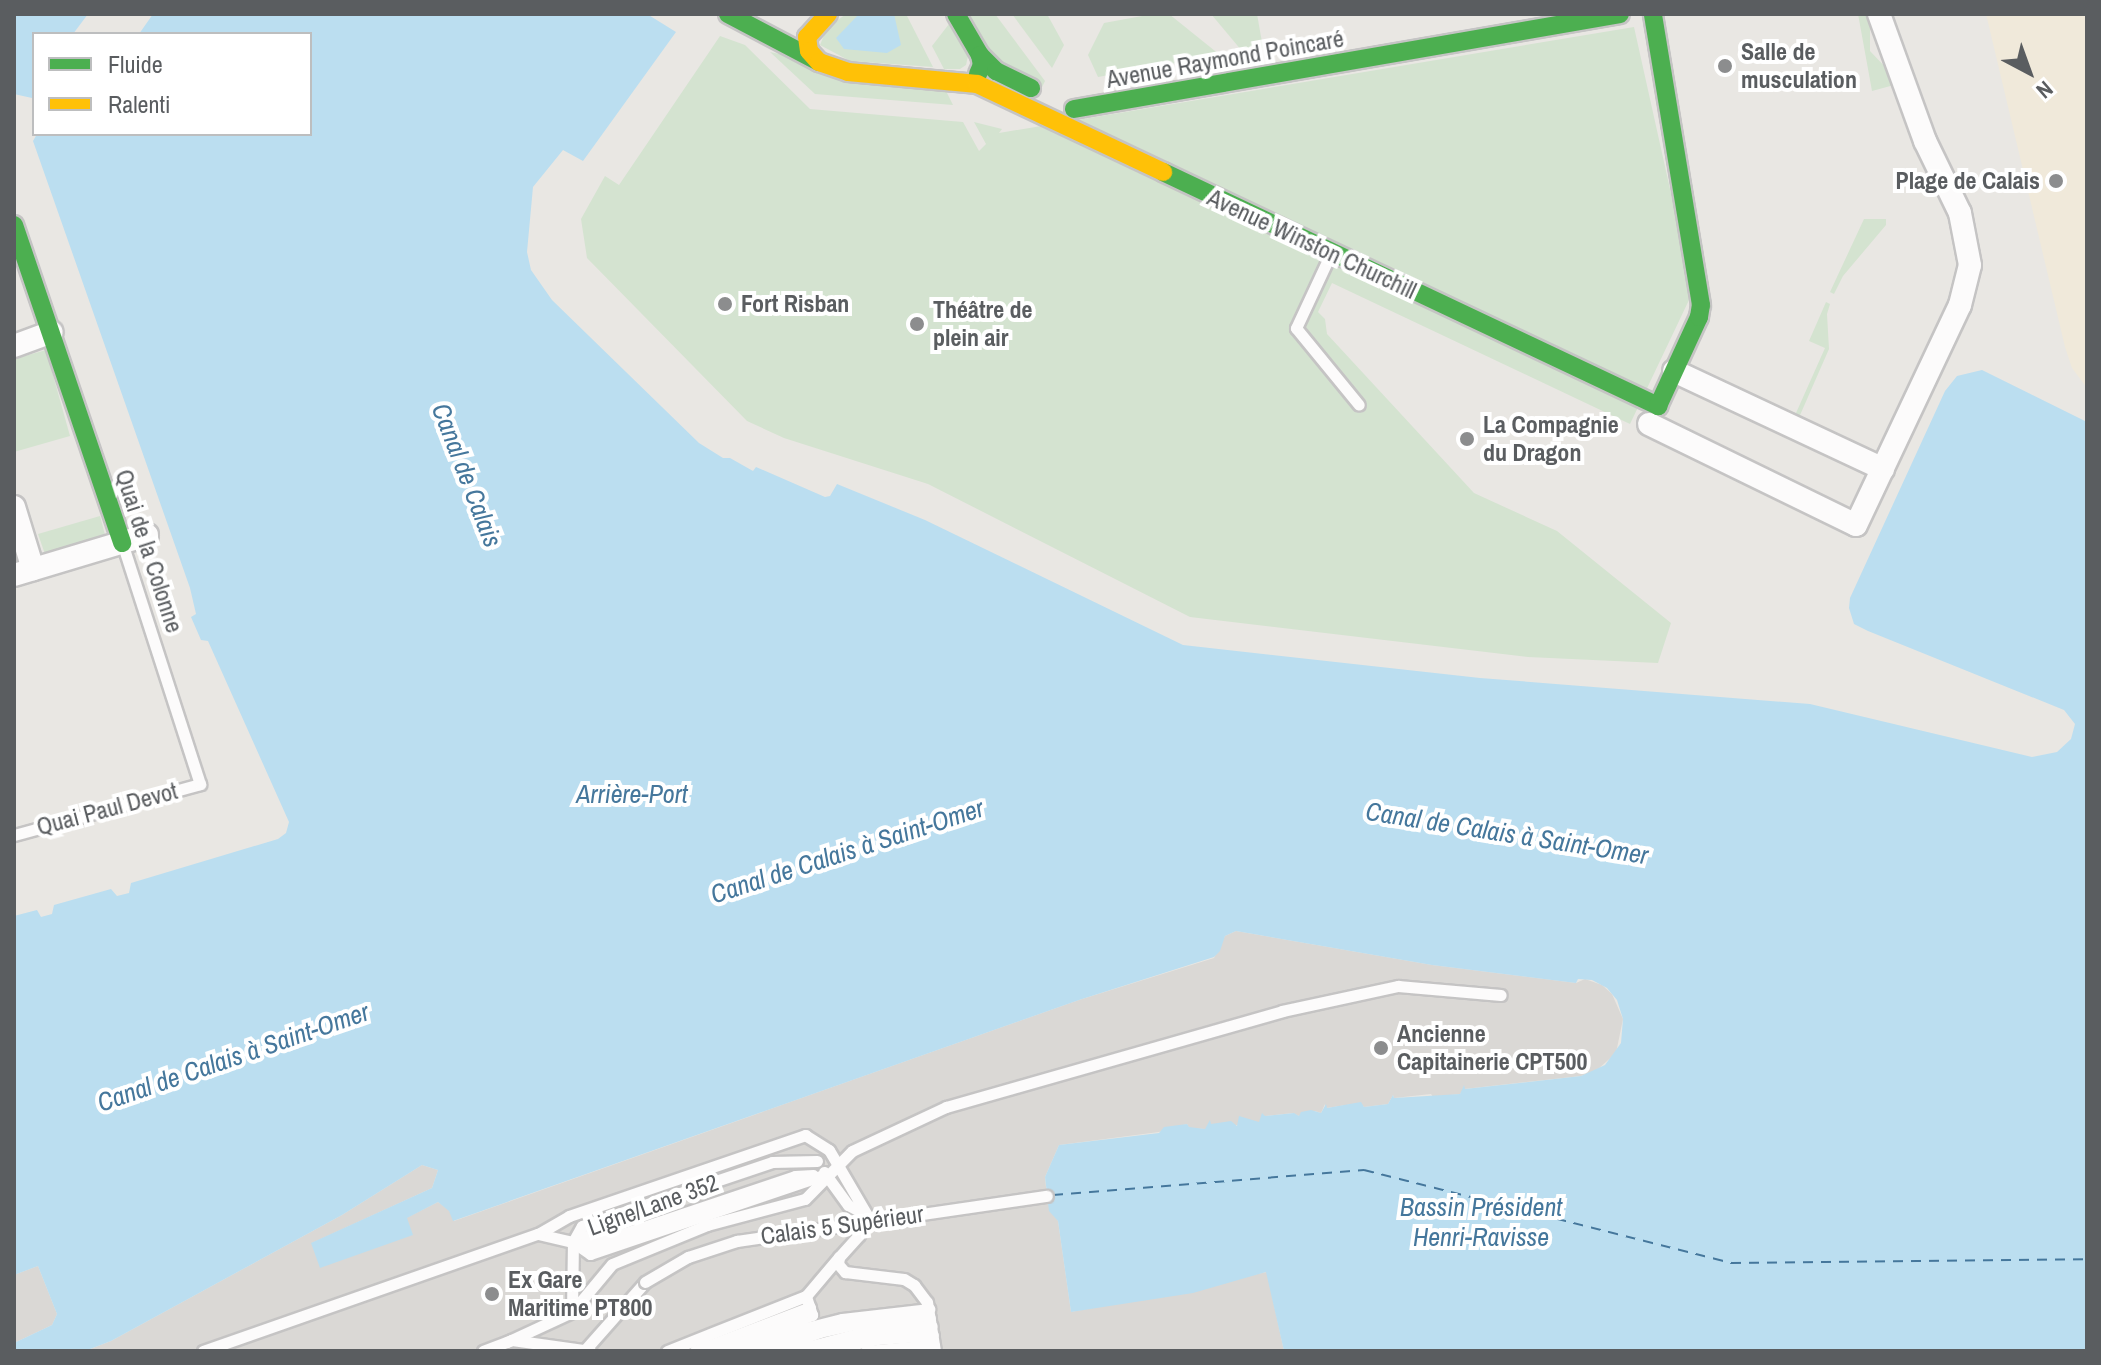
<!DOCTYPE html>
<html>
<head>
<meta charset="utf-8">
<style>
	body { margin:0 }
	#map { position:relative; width:2101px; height:1365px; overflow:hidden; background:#e9e7e3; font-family:"Archivo Narrow",sans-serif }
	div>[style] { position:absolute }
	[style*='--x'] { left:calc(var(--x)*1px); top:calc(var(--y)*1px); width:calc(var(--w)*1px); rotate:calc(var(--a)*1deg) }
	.industrial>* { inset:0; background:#dad8d5 }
	.green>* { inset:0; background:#d4e3d0 }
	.sand>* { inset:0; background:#f0e9da }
	.water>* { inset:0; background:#bbdef0 }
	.ferry>* { height:2px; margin-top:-1px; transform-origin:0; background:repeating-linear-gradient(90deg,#45779c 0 10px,transparent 0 18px) }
	.roads { filter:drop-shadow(2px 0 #c5c4c4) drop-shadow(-2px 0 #c5c4c4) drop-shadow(0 2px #c5c4c4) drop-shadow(0 -2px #c5c4c4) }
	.lane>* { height:11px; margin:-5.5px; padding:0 5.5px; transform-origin:5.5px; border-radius:5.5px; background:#fcfbfb }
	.street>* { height:22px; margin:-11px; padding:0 11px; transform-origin:11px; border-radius:11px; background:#fcfbfb }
	.fast>* { height:18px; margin:-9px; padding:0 9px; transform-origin:9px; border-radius:9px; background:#4caf50 }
	.slow>* { height:18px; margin:-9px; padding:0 9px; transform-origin:9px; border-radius:9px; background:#ffc107 }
	.bridges { filter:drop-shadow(2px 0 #c5c4c4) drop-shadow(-2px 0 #c5c4c4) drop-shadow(0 2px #c5c4c4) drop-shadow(0 -2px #c5c4c4) }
	.lane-bridge>* { height:11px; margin:-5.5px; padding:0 5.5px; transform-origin:5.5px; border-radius:5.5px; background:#fcfbfb }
	.dots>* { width:22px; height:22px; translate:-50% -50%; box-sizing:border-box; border:4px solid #fff; border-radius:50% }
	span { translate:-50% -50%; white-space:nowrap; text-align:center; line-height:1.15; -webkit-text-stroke:8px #fff; paint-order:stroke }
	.poi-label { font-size:24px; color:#5a5d60; font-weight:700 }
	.left { translate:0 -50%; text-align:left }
	.right { translate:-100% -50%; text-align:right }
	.street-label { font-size:24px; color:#5a5d60 }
	.water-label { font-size:26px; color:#45779c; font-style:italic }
	.frame { position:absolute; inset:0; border:16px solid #5a5d60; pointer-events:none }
	.legend { position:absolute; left:32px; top:32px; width:280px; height:104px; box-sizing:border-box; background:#fff; border:2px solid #bdbebf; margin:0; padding:10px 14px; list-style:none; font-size:24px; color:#5a5d60 }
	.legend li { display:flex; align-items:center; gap:16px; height:40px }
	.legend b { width:40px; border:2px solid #bdbebf }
	.north { position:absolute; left:1989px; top:32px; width:80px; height:80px; -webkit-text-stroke:6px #fff; paint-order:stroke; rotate:139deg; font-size:22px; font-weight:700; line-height:32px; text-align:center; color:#5a5d60 }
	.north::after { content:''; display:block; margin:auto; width:28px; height:36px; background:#5a5d60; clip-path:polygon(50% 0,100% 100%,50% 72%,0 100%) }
</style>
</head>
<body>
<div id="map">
	<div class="industrial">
		<div style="clip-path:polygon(1236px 931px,1432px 965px,1576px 983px,1585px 979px,1602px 985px,1612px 994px,1623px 1019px,1616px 1053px,1597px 1070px,1581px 1076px,1464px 1089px,1460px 1094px,1433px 1097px,1431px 1094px,1394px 1098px,1393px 1095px,1388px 1104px,1364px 1107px,1360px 1103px,1326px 1108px,1325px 1104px,1321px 1113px,1315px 1111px,1299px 1116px,1293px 1113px,1265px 1116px,1261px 1122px,1205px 1129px,1189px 1128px,1187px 1124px,1159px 1132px,1059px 1145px,1045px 1177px,1047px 1197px,1058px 1221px,1071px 1312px,1267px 1272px,1284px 1351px,85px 1351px,111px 1341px,342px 1215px,422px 1165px,438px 1170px,432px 1188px,312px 1243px,412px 1235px,406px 1218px,438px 1202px,449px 1210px,454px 1221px,1079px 1000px,1214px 958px,1225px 936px)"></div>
		<div style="clip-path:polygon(38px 1266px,57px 1314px,52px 1325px,14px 1343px,14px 1275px)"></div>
	</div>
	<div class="green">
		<div style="clip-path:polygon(846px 14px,906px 14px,933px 67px,850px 61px,820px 45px,827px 28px)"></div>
		<div style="clip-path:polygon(964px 14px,995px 14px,1045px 81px,1042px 87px,1004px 70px)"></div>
		<div style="clip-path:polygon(1012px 14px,1047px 14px,1064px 45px,1052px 68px)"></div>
		<div style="clip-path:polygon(1153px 14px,1169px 14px,1220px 55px,1098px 77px,1088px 55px,1104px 23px)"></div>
		<div style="clip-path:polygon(1211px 14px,1257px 14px,1263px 48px,1242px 51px)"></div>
		<div style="clip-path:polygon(1858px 14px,1870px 14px,1870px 51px,1890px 72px,1894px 85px,1872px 91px)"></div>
		<div style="clip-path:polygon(949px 24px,968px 56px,966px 65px,960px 69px,944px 69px,932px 46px)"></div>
		<div style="clip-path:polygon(1634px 27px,1680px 234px,1689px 300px,1630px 424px,1332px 283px,1318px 312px,1325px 319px,1327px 334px,1474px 493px,1557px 531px,1671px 623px,1658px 663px,1528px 657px,1190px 617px,928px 484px,784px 438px,747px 421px,587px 258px,581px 219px,605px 176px,619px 185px,720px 36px,745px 45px,810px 109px,963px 122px,979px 151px,986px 144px,974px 122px,1002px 129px,999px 133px)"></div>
		<div style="clip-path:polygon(770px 52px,945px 89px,953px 105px,815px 94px)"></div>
		<div style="clip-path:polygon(1864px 219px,1886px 219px,1886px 225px,1843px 276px,1834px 294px,1830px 292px)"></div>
		<div style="clip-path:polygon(1826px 302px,1830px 304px,1827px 314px,1829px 349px,1797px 422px,1778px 412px,1780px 407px,1796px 413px,1825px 348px,1809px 341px)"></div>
		<div style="clip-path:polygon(46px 350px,70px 436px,14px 452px,14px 359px)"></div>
		<div style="clip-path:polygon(100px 516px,105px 535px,101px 540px,46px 557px,38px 534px)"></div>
	</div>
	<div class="sand">
		<div style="clip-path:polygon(1986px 14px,2087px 14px,2087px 388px,2072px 368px,2065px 347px)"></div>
	</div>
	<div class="water">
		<div style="clip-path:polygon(14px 14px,88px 14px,73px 34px,34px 34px,32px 98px,14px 94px)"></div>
		<div style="clip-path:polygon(153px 14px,647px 14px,676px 32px,583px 161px,563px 150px,533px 187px,527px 252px,531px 270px,552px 300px,699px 443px,723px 458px,730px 458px,753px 471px,756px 467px,825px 497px,830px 496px,837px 484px,925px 520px,1183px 645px,1480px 678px,1810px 704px,2032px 757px,2057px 752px,2071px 739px,2075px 724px,2064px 710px,1868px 631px,1854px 624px,1849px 608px,1850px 598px,1945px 391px,1957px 376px,1982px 370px,2087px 422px,2087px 1351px,1284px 1351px,1266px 1272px,1193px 1293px,1071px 1312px,1058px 1221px,1049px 1211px,1045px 1177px,1059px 1145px,1159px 1133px,1164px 1127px,1187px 1124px,1189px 1127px,1205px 1129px,1210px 1120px,1211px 1124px,1231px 1121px,1237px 1126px,1239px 1116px,1259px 1122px,1262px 1113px,1265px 1116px,1294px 1113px,1299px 1116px,1301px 1112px,1311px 1110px,1321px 1113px,1326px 1104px,1327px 1108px,1361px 1102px,1364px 1107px,1388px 1104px,1393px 1095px,1394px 1098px,1460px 1094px,1464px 1085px,1465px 1089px,1581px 1076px,1605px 1065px,1621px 1043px,1623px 1019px,1617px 1000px,1607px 988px,1592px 980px,1578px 979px,1576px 983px,1432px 965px,1236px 931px,1225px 936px,1220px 951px,1214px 957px,1079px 1000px,453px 1221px,449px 1211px,438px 1202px,407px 1218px,413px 1235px,320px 1268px,311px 1243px,432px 1188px,438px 1170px,422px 1165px,342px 1215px,111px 1341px,85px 1351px,14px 1351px,14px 1343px,52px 1325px,57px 1314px,38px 1266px,14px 1275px,14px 916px,37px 910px,41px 917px,52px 914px,54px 905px,111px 889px,117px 896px,129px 893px,131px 883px,278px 839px,286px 833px,289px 822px,208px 641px,201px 640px,191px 617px,196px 614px,190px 588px,33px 141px,37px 134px,310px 134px,310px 34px,139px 34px)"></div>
		<div style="clip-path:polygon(859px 14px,894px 14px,901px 45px,887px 53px,844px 49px,836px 38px)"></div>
	</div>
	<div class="ferry">
		<div style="--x:1053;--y:1195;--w:312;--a:-4.6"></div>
		<div style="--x:1364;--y:1170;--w:379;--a:14.2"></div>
		<div style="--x:1731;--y:1263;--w:356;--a:-0.6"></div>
	</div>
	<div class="roads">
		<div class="lane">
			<div style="--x:1331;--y:253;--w:83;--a:115"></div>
			<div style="--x:1296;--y:328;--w:99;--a:50.7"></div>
			<div style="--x:14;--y:835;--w:193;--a:-15.3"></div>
			<div style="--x:200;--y:784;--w:250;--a:-107.9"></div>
			<div style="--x:824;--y:1172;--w:41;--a:54"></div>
			<div style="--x:848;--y:1205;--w:21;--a:28"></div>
			<div style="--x:867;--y:1216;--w:21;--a:113"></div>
			<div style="--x:859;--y:1235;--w:30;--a:132"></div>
			<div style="--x:839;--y:1257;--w:7;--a:98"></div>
			<div style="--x:838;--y:1264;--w:11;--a:49"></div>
			<div style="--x:845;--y:1272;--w:59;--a:6.8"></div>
			<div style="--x:904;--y:1279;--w:12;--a:31"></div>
			<div style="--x:914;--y:1285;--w:21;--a:53"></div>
			<div style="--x:927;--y:1302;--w:50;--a:80.7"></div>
			<div style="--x:538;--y:1234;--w:36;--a:13"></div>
			<div style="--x:573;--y:1242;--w:18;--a:-61"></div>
			<div style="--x:582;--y:1226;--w:200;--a:-18.6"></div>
			<div style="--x:772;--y:1162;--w:45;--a:-1.3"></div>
			<div style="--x:577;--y:1240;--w:86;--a:-21.2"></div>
			<div style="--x:573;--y:1242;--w:21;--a:35"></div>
			<div style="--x:590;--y:1254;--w:249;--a:-18.7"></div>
			<div style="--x:577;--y:1244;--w:10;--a:11"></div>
			<div style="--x:587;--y:1246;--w:219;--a:-18.6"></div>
			<div style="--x:795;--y:1176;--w:18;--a:-3"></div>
			<div style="--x:572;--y:1312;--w:62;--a:-50.2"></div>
			<div style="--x:612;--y:1264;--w:103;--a:-22.3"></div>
			<div style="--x:707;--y:1225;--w:101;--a:-14.9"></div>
			<div style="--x:805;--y:1199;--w:67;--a:-45.6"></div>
			<div style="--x:852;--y:1151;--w:104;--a:-25.1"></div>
			<div style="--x:946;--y:1107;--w:349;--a:-15.9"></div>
			<div style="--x:1282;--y:1011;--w:119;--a:-12.2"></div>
			<div style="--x:1398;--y:986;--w:103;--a:5"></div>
			<div style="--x:507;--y:1342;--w:72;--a:-24.8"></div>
			<div style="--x:572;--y:1312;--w:70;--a:-89.2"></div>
			<div style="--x:203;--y:1351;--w:355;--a:-19.3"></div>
			<div style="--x:538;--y:1234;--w:36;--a:-30"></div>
			<div style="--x:569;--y:1216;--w:250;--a:-18.9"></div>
			<div style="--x:805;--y:1135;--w:28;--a:32"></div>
			<div style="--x:829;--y:1150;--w:75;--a:59.7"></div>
			<div style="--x:483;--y:1351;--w:31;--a:-21"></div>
			<div style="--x:512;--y:1340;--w:79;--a:8"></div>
			<div style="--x:584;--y:1351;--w:92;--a:-48.5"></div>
			<div style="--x:667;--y:1351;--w:149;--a:-21.6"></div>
			<div style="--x:695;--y:1351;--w:123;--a:-20.9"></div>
			<div style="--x:719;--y:1351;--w:100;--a:-21.2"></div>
			<div style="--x:812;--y:1315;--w:20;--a:-108"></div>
			<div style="--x:806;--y:1296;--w:51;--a:-49.8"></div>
			<div style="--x:744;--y:1351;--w:50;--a:-22.4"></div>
			<div style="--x:790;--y:1332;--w:54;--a:-14"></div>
			<div style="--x:842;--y:1319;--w:88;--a:-6.6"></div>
			<div style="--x:768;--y:1351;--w:55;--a:-20.1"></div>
			<div style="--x:820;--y:1332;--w:41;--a:-12.7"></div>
			<div style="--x:860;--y:1323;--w:70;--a:-4.1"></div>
			<div style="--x:792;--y:1351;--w:71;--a:-14.6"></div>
			<div style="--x:861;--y:1333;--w:71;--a:-5.6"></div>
			<div style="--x:822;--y:1351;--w:56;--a:-12.3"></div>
			<div style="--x:877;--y:1339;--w:56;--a:-4.1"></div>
			<div style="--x:866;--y:1351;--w:68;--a:-5"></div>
		</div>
		<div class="street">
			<div style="--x:14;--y:346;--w:40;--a:-20.2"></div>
			<div style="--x:1674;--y:371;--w:231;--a:25.1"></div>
			<div style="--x:1649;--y:424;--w:230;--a:26"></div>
			<div style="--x:1856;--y:525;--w:243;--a:-64.7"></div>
			<div style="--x:1960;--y:305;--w:41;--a:-76"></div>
			<div style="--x:1970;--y:265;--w:53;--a:-100.9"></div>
			<div style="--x:1960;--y:213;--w:80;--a:-115.9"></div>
			<div style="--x:1925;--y:141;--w:135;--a:-109.9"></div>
			<div style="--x:14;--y:507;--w:65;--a:73"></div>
			<div style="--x:14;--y:575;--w:139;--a:-16.7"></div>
		</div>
		<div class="fast">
			<div style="--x:728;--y:14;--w:103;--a:27.8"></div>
			<div style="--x:956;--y:14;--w:48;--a:59.7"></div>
			<div style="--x:980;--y:55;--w:10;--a:79"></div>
			<div style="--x:982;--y:65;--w:10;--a:114"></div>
			<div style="--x:980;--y:55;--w:23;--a:45"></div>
			<div style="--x:996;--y:71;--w:39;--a:26"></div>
			<div style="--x:1074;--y:109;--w:554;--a:-9.87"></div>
			<div style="--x:1163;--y:172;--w:548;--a:25.3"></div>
			<div style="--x:1658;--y:406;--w:98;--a:-65.3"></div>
			<div style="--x:1699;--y:317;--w:12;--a:-81"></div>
			<div style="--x:1701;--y:305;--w:295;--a:-99.4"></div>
			<div style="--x:14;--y:225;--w:336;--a:71.2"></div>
		</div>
		<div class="slow">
			<div style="--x:828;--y:14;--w:31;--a:132"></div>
			<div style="--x:807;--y:37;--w:14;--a:82"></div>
			<div style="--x:809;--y:51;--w:15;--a:48"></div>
			<div style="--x:819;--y:62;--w:31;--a:19"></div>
			<div style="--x:848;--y:72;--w:130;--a:5.3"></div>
			<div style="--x:977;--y:84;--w:206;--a:25.3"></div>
		</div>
	</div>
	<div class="bridges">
		<div class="lane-bridge">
			<div style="--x:645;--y:1282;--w:50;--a:-30.2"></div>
			<div style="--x:688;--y:1257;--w:52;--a:-18.1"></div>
			<div style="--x:737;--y:1241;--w:313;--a:-8.3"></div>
		</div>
	</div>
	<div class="dots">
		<div style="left:1725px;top:66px;background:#8c8d8e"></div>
		<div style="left:2056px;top:181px;background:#8c8d8e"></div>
		<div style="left:725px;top:304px;background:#8c8d8e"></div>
		<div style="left:917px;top:324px;background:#8c8d8e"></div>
		<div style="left:1467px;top:439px;background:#8c8d8e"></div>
		<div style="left:1381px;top:1048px;background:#8c8d8e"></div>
		<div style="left:492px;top:1294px;background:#8c8d8e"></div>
	</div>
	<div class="poi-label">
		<span class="left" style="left:1741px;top:66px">Salle de<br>musculation</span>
		<span class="right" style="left:2040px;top:181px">Plage de Calais</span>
		<span class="left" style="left:741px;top:304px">Fort Risban</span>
		<span class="left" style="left:933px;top:324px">Théâtre de<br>plein air</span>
		<span class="left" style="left:1483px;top:439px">La Compagnie<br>du Dragon</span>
		<span class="left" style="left:1397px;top:1048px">Ancienne<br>Capitainerie CPT500</span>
		<span class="left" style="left:508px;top:1294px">Ex Gare<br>Maritime PT800</span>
	</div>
	<div class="street-label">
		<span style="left:1225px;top:59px;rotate:-10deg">Avenue Raymond Poincaré</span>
		<span style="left:1312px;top:244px;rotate:25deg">Avenue Winston Churchill</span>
		<span style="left:149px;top:551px;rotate:72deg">Quai de la Colonne</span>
		<span style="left:107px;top:809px;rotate:-15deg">Quai Paul Devot</span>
		<span style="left:653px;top:1205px;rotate:-20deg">Ligne/Lane 352</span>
		<span style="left:842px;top:1225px;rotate:-8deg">Calais 5 Supérieur</span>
	</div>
	<div class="water-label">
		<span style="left:467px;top:475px;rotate:69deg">Canal de Calais</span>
		<span style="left:632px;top:794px">Arrière-Port</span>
		<span style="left:1507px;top:833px;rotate:9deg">Canal de Calais à Saint-Omer</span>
		<span style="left:847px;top:851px;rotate:-18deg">Canal de Calais à Saint-Omer</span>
		<span style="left:233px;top:1057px;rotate:-19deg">Canal de Calais à Saint-Omer</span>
		<span style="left:1481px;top:1222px">Bassin Président<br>Henri-Ravisse</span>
	</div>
	<div class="frame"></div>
	<ul class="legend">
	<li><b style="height:10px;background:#4caf50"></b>Fluide</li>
	<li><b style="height:10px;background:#ffc107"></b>Ralenti</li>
	</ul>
	<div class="north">N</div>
</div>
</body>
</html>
